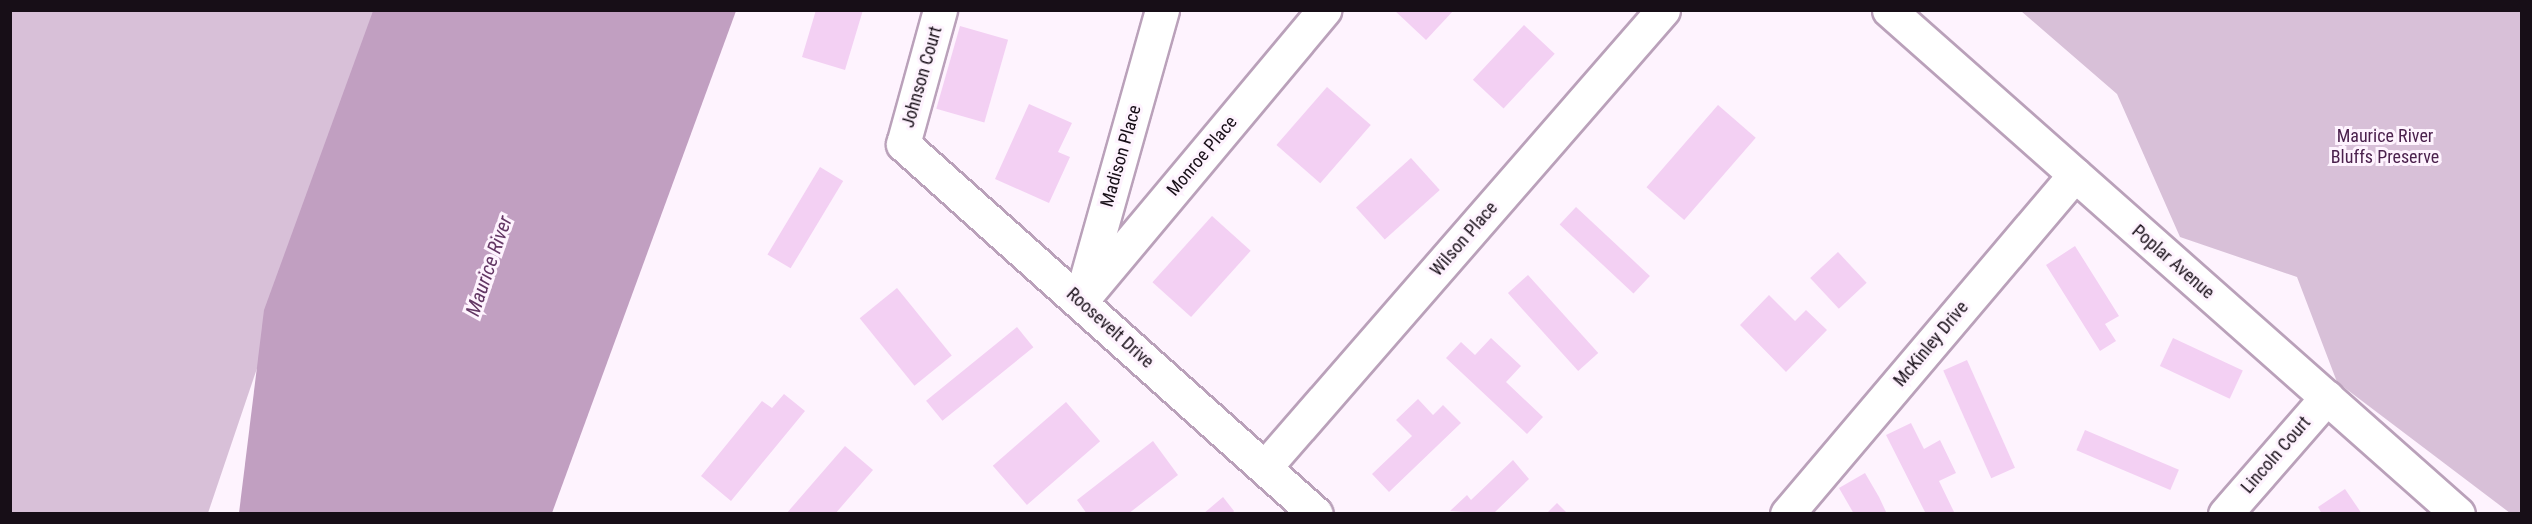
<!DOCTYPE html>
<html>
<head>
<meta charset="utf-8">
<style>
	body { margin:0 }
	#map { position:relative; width:2532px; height:524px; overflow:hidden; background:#fef3fe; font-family:"Roboto Condensed",sans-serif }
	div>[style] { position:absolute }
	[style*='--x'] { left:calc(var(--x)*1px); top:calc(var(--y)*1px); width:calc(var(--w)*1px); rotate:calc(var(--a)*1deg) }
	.green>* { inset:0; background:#d8c0d8 }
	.water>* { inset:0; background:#c19fc1 }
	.building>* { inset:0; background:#f3d0f3; transform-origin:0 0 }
	.roads { filter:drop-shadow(2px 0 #baa1ba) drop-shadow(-2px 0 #baa1ba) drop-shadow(0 2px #baa1ba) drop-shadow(0 -2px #baa1ba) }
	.street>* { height:33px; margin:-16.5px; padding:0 16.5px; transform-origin:16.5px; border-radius:16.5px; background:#fff }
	span { translate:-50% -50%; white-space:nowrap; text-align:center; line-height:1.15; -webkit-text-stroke:6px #fef3fe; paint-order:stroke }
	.street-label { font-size:18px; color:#170e17 }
	.park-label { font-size:18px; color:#4b214d }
	.water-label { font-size:20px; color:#633764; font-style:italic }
	.frame { position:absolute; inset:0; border:12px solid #170e17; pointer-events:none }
</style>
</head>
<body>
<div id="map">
	<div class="green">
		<div style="clip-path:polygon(10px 11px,378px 11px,208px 513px,11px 513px)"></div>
		<div style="clip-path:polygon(2021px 11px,2521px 11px,2521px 513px,2510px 513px,2337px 382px,2297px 277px,2180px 237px,2117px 94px)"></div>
	</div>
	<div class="water">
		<div style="clip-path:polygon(373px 11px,736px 11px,552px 513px,239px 513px,264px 310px)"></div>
	</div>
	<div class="building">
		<div style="clip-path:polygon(816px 10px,863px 10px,845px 70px,802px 57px)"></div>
		<div style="clip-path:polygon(1394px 10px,1454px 10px,1426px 40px)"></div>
		<div style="left:1524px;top:25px;width:42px;height:75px;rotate:43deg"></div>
		<div style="left:960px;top:26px;width:50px;height:86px;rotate:16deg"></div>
		<div style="left:1327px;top:87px;width:58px;height:77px;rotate:41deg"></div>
		<div style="clip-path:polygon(1029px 104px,1072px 123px,1058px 152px,1070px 157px,1049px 203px,995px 179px)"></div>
		<div style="left:1718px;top:105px;width:50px;height:109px;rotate:41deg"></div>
		<div style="left:1411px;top:158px;width:43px;height:74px;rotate:48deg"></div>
		<div style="left:820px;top:167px;width:27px;height:102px;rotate:31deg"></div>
		<div style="left:1576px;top:207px;width:101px;height:24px;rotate:43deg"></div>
		<div style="left:1212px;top:216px;width:52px;height:89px;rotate:42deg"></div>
		<div style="clip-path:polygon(2075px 246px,2119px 316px,2105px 324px,2116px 341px,2100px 351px,2046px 265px)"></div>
		<div style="left:1838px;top:252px;width:42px;height:38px;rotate:47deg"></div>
		<div style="left:1528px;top:275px;width:105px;height:27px;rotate:48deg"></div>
		<div style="left:897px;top:288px;width:87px;height:48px;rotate:51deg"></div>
		<div style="clip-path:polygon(1769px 295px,1795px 321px,1806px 310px,1827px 330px,1786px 372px,1740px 325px)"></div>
		<div style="left:1017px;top:327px;width:26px;height:117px;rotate:51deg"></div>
		<div style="clip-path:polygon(1491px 338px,1521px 366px,1506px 382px,1543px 417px,1527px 434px,1446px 358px,1461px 342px,1475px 355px)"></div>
		<div style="left:2173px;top:338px;width:77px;height:31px;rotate:25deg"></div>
		<div style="left:1967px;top:360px;width:118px;height:26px;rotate:66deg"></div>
		<div style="clip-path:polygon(784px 394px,805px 411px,731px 501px,701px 476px,762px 401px,772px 408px)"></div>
		<div style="clip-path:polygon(1418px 399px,1433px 415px,1443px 405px,1461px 423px,1389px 492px,1372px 474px,1412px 436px,1396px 420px)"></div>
		<div style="left:1066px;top:402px;width:52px;height:97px;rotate:49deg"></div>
		<div style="clip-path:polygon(1911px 423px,1924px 449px,1940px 440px,1956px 473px,1939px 481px,1955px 514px,1926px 514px,1886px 435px)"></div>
		<div style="left:2085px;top:430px;width:102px;height:22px;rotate:23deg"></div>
		<div style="clip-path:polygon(1153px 441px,1178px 475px,1128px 514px,1087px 514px,1077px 500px)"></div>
		<div style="clip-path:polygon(845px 446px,873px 470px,835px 514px,786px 514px)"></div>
		<div style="clip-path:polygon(1513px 460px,1529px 479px,1493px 514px,1450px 511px,1467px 495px,1471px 500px)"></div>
		<div style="clip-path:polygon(1865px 473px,1879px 497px,1887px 514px,1854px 514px,1839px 488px)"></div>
		<div style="clip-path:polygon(2345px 489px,2362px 514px,2322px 514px,2318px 507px)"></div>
		<div style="clip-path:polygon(1223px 497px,1234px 511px,1232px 514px,1203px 514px)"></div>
		<div style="clip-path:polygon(1557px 503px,1568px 514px,1546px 514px)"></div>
	</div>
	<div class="roads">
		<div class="street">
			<div style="--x:940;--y:10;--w:139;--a:105.4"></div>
			<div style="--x:903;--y:144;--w:554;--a:41.86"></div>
			<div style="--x:1889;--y:10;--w:760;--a:41.53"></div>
			<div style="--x:1083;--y:291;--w:292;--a:-74.3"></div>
			<div style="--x:1080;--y:302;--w:381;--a:-50.1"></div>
			<div style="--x:1265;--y:467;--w:606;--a:-48.95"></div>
			<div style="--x:1787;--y:514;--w:445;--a:-49.7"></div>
			<div style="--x:2225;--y:514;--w:155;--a:-48.9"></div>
		</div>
	</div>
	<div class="street-label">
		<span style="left:922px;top:77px;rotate:-74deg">Johnson Court</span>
		<span style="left:1121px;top:156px;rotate:-74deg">Madison Place</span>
		<span style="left:1202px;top:156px;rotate:-50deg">Monroe Place</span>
		<span style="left:1464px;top:239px;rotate:-49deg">Wilson Place</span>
		<span style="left:2173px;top:262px;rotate:41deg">Poplar Avenue</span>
		<span style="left:1110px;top:328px;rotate:42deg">Roosevelt Drive</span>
		<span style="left:1931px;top:344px;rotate:-50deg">McKinley Drive</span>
		<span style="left:2276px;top:455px;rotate:-49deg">Lincoln Court</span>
	</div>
	<div class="park-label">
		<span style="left:2385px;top:147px">Maurice River<br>Bluffs Preserve</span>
	</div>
	<div class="water-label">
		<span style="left:489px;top:266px;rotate:-71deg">Maurice River</span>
	</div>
	<div class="frame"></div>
</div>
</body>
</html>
